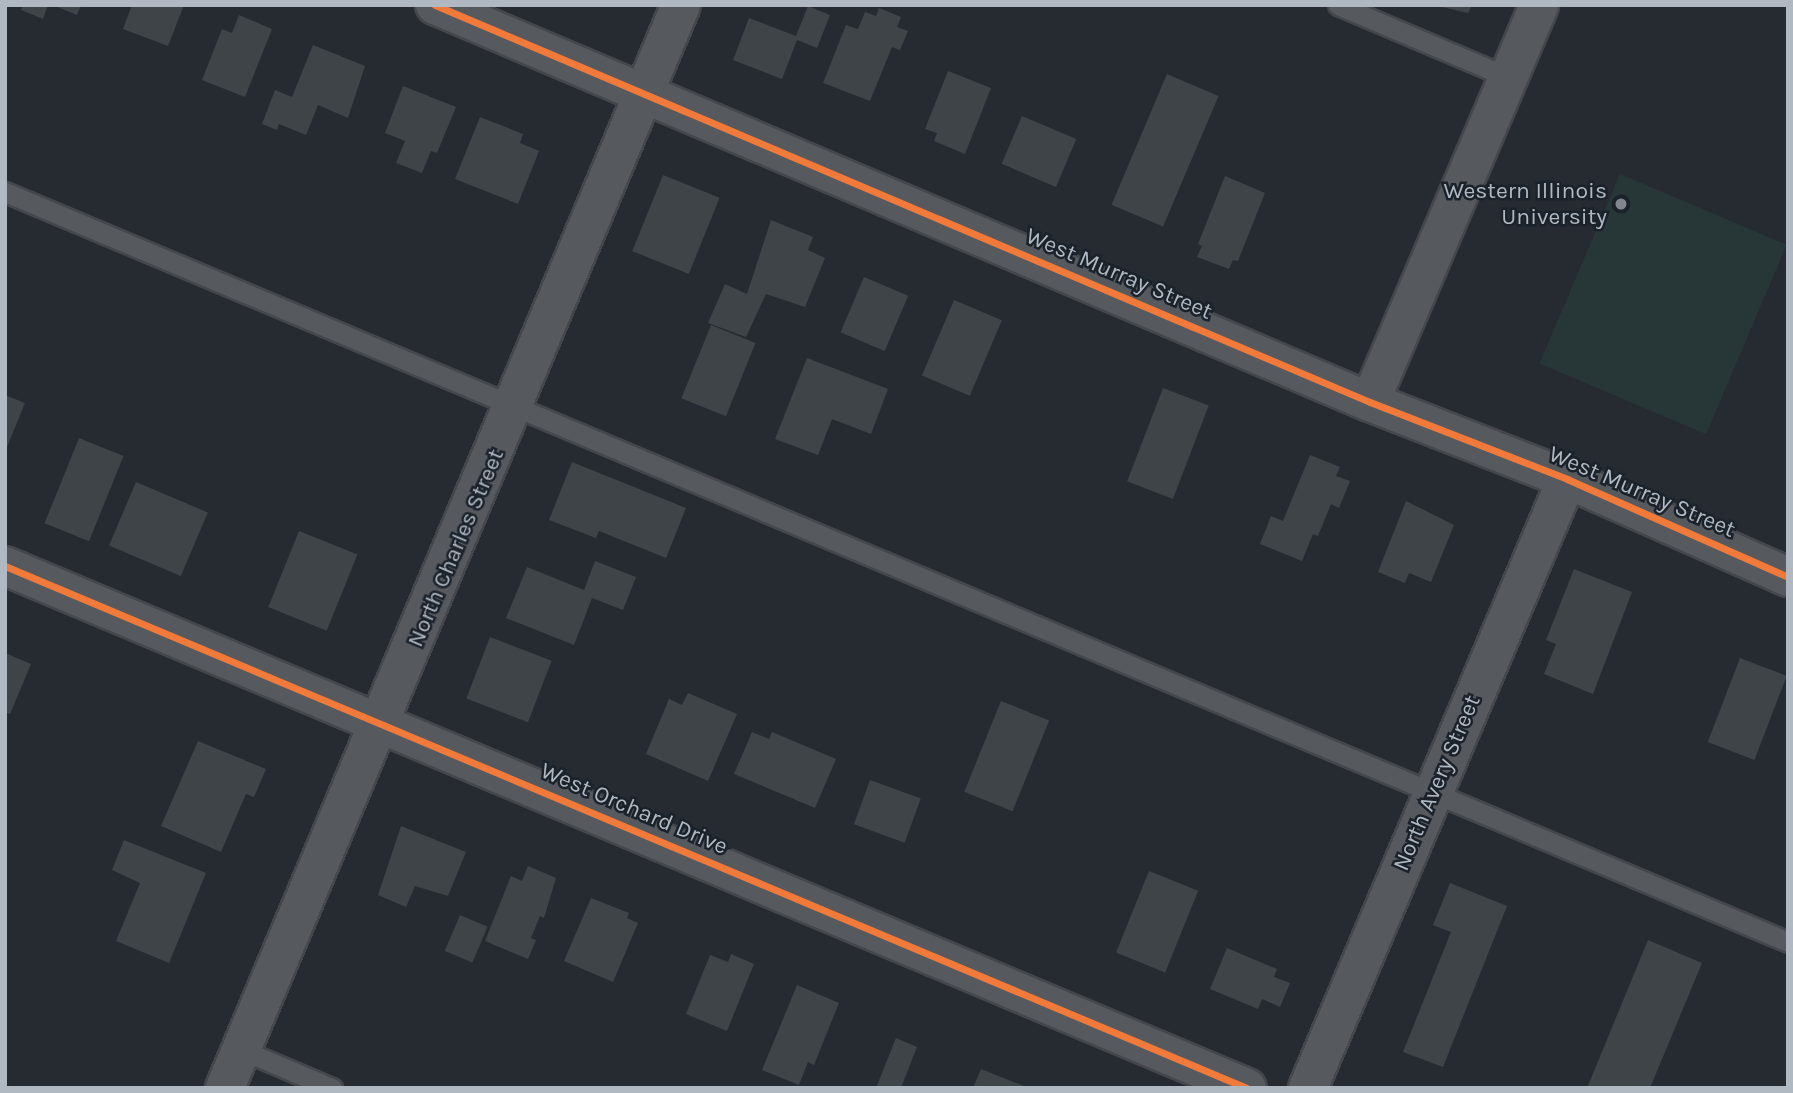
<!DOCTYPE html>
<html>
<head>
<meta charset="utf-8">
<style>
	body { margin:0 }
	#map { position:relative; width:1793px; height:1093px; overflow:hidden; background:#262b31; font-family:Karla,sans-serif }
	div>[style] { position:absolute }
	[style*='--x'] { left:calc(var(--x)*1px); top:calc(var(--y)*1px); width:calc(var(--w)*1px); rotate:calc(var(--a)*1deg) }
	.green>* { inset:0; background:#273737; transform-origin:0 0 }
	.building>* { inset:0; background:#3f4449; transform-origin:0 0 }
	.roads { filter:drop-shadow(2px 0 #44474c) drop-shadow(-2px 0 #44474c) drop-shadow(0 2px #44474c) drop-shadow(0 -2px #44474c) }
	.lane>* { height:19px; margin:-9.5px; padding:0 9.5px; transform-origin:9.5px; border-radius:9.5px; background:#565a5f }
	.street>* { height:38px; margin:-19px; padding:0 19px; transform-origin:19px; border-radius:19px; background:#565a5f }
	.cycleway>* { height:7px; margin:-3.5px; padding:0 3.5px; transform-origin:3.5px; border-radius:3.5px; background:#f17a3a }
	.dots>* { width:19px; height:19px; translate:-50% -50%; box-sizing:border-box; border:4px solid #1b222a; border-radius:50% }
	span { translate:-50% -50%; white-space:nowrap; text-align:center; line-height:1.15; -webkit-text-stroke:5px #1b222a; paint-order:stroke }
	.poi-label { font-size:23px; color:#b0b8c2 }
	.right { translate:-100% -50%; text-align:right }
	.street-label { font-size:23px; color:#b0b8c2 }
	.frame { position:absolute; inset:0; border:7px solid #b0b8c2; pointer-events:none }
</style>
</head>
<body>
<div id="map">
	<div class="green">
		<div style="left:1620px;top:174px;width:181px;height:206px;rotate:23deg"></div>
	</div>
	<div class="building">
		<div style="clip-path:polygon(23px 5px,48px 5px,43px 19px,21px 10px)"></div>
		<div style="clip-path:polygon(53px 5px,81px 5px,77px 15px)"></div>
		<div style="clip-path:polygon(132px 5px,184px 5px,168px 46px,123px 29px)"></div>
		<div style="clip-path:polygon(1434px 5px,1472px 5px,1468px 13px)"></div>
		<div style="clip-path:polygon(808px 6px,830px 15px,817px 48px,797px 40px,782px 79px,733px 60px,749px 18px,796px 36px)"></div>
		<div style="clip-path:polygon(879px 8px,901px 17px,897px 27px,908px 31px,900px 50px,892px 47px,870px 101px,823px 83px,846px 25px,858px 29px,865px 12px,876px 16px)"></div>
		<div style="clip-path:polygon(239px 15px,272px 29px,245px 97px,202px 80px,222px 29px,232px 33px)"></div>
		<div style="clip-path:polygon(313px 45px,365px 66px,348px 118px,318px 105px,306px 135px,279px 124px,277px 130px,262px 124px,275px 90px,292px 97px)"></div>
		<div style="clip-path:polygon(948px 71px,991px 88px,965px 154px,934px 141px,937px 133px,925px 129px)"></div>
		<div style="left:1167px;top:74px;width:56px;height:142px;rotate:23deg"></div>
		<div style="clip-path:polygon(403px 86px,456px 107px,437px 153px,431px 151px,422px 173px,396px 163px,405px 141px,385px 133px)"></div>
		<div style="left:1022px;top:116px;width:59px;height:52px;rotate:23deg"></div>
		<div style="clip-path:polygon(480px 117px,523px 134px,520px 143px,539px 151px,518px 204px,455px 179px)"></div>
		<div style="left:663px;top:175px;width:61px;height:82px;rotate:22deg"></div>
		<div style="clip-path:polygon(1225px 176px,1265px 193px,1238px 261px,1233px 260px,1229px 269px,1197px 257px,1202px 246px,1198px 244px)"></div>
		<div style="clip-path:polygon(771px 220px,813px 237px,808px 250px,825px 258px,805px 307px,766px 294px,746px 337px,708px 323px,725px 284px,747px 294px)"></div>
		<div style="left:864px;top:277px;width:48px;height:60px;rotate:23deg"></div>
		<div style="left:954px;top:300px;width:52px;height:82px;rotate:23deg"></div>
		<div style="left:711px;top:325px;width:48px;height:79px;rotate:22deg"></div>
		<div style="clip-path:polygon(807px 358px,888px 389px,871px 434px,832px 419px,818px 455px,775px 439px)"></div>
		<div style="left:1163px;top:388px;width:49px;height:100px;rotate:21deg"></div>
		<div style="clip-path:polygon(5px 395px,25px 403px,5px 452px)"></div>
		<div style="left:79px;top:438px;width:48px;height:92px;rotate:22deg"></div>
		<div style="clip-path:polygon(1310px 455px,1340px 467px,1336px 476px,1350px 481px,1339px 508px,1331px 504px,1318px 536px,1313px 534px,1302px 561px,1260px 544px,1271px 516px,1283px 521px)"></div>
		<div style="clip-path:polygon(572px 462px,686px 508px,666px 558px,599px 531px,596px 538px,549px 520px)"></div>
		<div style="left:136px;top:482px;width:78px;height:69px;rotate:23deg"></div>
		<div style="clip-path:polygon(1406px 501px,1454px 525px,1431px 582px,1409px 573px,1405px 583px,1378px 572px)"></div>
		<div style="left:299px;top:531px;width:63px;height:82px;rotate:22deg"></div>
		<div style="clip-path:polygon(595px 561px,636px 577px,623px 610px,592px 598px,574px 645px,506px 618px,527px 567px,584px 590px)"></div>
		<div style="clip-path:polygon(1574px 569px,1632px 592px,1593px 694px,1544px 674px,1556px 644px,1546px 640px)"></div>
		<div style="left:490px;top:637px;width:66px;height:66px;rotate:21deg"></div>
		<div style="clip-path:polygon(5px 653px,31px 664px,10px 714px,5px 712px)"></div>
		<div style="left:1740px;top:658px;width:50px;height:90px;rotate:21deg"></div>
		<div style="clip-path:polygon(688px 693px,737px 714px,708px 781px,646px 754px,669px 699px,682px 705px)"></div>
		<div style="left:1001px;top:701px;width:52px;height:98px;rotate:22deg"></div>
		<div style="clip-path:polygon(752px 732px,769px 739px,772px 732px,836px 759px,815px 808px,734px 774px)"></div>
		<div style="clip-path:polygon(198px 741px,266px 769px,254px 797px,246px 794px,221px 852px,161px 826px)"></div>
		<div style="left:870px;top:780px;width:54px;height:47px;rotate:20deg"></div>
		<div style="clip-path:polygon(401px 826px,466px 852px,448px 896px,415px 886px,406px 907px,378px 895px)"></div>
		<div style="clip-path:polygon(124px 840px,206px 873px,169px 963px,116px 941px,140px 883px,112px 870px)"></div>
		<div style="clip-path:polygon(528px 866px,556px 878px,544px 918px,540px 916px,531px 938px,536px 940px,528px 959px,485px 941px,511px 876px,522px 881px)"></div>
		<div style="left:1149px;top:871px;width:53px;height:88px;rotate:22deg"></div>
		<div style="clip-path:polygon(1450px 883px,1507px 906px,1443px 1067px,1403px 1052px,1451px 932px,1433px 925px)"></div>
		<div style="clip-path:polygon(591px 898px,629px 913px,627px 918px,638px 923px,613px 982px,564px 961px)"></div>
		<div style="left:460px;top:915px;width:30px;height:39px;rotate:23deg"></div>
		<div style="clip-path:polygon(1648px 940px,1702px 963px,1650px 1088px,1587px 1088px)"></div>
		<div style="clip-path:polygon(1227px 948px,1277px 969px,1274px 977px,1290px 983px,1280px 1007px,1262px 999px,1258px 1009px,1210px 989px)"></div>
		<div style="clip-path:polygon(731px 954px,754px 964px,727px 1031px,686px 1014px,710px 955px,728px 962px)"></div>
		<div style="clip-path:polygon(797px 985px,839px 1003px,814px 1065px,808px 1062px,799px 1085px,762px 1070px)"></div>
		<div style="clip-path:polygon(896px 1038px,917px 1047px,901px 1088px,876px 1088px)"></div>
		<div style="clip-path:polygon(981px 1069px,1029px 1088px,973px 1088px)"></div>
	</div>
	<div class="roads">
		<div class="lane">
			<div style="--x:1338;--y:5;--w:185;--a:23"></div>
			<div style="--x:5;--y:192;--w:1934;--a:22.81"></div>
			<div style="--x:242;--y:1050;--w:98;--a:22.9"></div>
		</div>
		<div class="street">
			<div style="--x:435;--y:5;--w:1016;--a:23.01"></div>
			<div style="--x:1370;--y:402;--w:212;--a:21.3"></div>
			<div style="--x:1567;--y:479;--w:242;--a:23.9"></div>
			<div style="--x:1370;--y:402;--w:431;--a:-66.9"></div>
			<div style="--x:5;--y:566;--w:1347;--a:22.8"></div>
			<div style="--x:225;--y:1088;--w:1175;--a:-67.17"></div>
			<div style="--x:1308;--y:1088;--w:662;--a:-66.96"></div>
		</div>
	</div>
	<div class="cycleway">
		<div style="--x:435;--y:5;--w:1016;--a:23.01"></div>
		<div style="--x:1370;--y:402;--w:212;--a:21.3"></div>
		<div style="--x:1567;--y:479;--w:242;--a:23.9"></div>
		<div style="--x:5;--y:566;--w:1347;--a:22.8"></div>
	</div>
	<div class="dots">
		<div style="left:1621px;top:204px;background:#80878f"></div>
	</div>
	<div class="poi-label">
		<span class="right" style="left:1607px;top:204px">Western Illinois<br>University</span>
	</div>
	<div class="street-label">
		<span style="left:1119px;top:274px;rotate:23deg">West Murray Street</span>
		<span style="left:1642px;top:492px;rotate:23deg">West Murray Street</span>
		<span style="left:456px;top:548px;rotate:-67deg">North Charles Street</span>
		<span style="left:1437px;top:783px;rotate:-67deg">North Avery Street</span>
		<span style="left:634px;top:809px;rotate:23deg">West Orchard Drive</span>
	</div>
	<div class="frame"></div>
</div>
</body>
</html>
